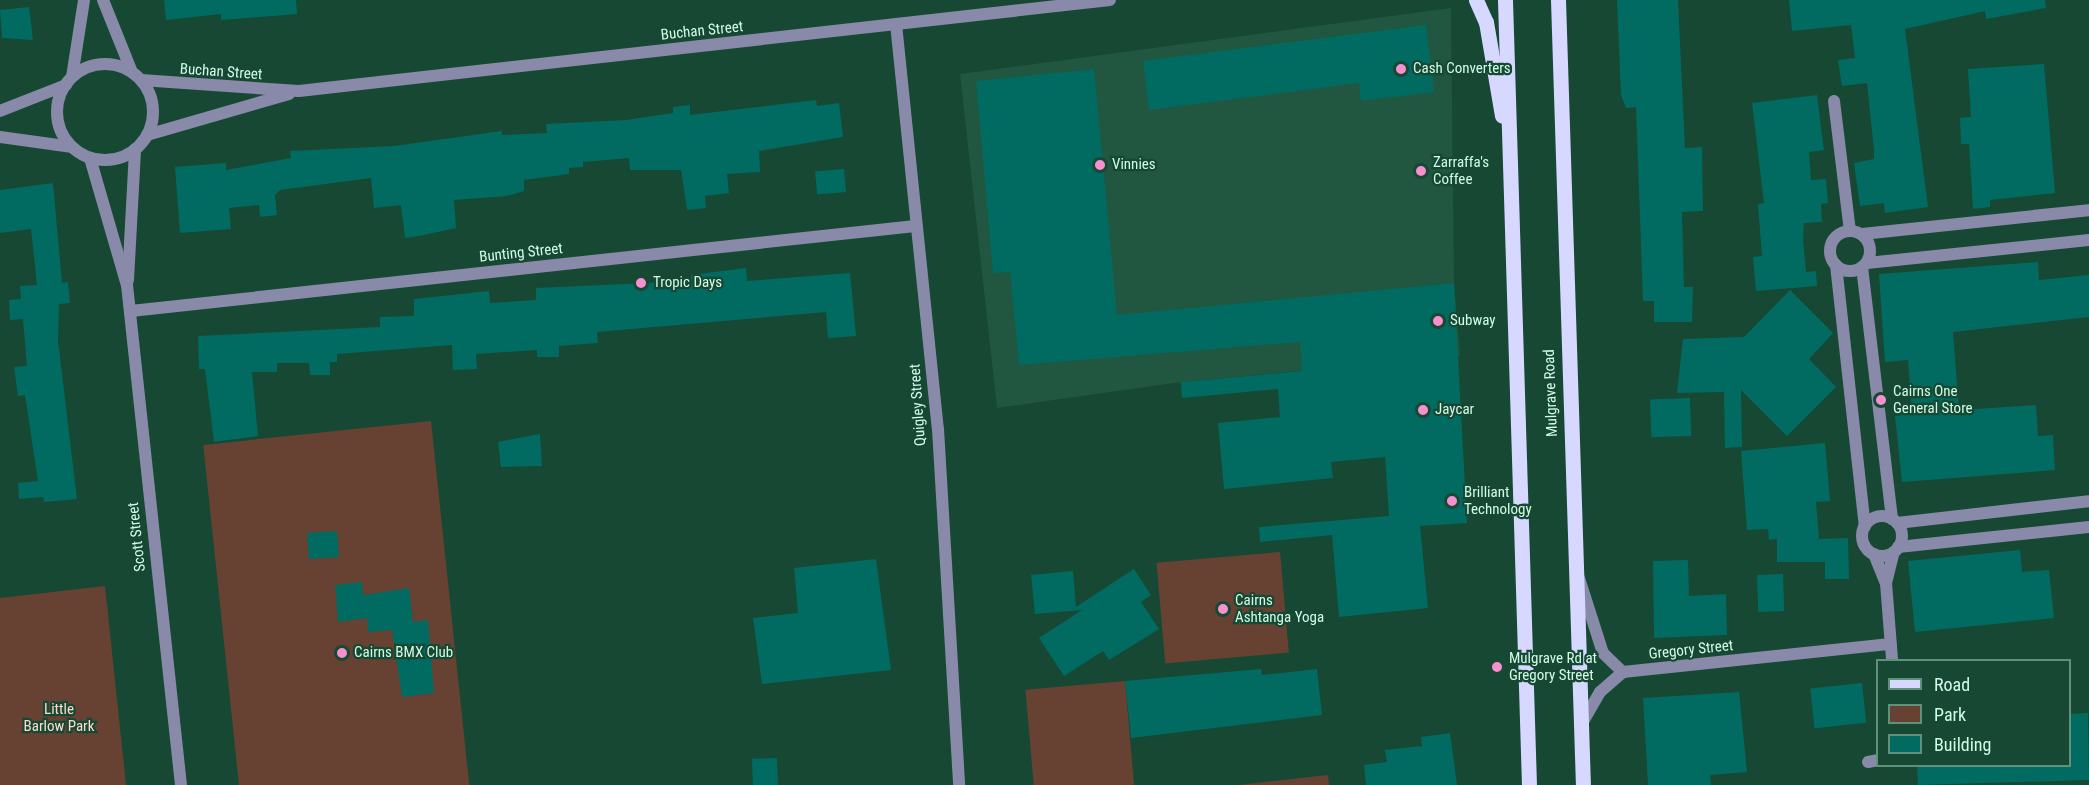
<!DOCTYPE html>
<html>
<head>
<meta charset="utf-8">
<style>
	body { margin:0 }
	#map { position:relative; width:2089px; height:785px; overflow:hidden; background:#174834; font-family:"Roboto Condensed",sans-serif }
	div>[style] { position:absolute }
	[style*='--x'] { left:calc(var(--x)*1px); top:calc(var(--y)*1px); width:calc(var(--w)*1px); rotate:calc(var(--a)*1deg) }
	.built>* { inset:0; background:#215640 }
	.green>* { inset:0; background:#674232; transform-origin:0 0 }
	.building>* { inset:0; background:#016b61; transform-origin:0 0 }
	.street>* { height:12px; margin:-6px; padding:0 6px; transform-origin:6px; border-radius:6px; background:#898aa9 }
	.street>.ring { margin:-6px; padding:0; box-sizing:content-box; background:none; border:12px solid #898aa9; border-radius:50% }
	.primary>* { height:15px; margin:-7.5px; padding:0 7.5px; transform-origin:7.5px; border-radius:7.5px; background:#d6d8ff }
	.dots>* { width:16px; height:16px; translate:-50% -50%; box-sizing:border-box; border:3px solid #174834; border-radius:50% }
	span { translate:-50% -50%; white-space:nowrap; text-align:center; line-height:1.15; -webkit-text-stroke:4.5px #174834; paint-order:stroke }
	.street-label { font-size:15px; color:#d1fce6 }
	.poi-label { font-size:15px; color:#d1fce6 }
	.left { translate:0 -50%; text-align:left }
	.park-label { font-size:15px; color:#fedacb }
	.legend { position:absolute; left:1876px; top:659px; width:195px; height:108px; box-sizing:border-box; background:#174834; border:2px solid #61907b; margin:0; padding:8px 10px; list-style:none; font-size:18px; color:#d1fce6 }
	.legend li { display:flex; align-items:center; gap:12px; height:30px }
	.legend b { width:30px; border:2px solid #61907b }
</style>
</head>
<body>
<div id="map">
	<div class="built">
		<div style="clip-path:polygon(1451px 8px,1454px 283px,1460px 356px,1181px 382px,997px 408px,960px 74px)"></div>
	</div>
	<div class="green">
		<div style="left:431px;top:421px;width:366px;height:229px;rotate:84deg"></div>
		<div style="left:1280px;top:552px;width:101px;height:124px;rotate:85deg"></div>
		<div style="clip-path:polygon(105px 586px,126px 785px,0 785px,0 598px)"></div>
		<div style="left:1125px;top:681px;width:104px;height:100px;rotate:85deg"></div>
		<div style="clip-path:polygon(1328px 775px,1329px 785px,1239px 785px)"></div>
	</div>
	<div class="building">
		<div style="clip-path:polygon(164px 0,296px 0,297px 14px,221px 20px,221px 14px,166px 20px)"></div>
		<div style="clip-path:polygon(1617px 0,1678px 0,1685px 148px,1702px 147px,1703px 211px,1682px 212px,1684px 287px,1693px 287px,1692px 322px,1654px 322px,1654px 301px,1643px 301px,1636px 107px,1626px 108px,1621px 95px)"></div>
		<div style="clip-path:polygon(1789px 0,2045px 0,2046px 8px,1986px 19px,1985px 11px,1905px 29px,1928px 207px,1885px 213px,1884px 203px,1860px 206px,1854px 163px,1874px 159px,1874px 150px,1867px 83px,1842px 86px,1838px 60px,1855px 58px,1851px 25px,1792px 31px)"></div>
		<div style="clip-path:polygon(29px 7px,33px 40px,2px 38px,0 10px)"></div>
		<div style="clip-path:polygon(1426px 25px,1434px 92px,1361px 101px,1359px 83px,1149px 110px,1143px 61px)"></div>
		<div style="clip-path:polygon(2044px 64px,2055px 193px,1990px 200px,1990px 207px,1973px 209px,1969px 144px,1961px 144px,1960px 118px,1971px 117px,1968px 69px)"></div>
		<div style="clip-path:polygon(1094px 69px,1117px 315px,1454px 283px,1467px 523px,1420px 526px,1428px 608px,1339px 617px,1332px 535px,1260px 542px,1259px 527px,1389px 516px,1385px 457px,1331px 462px,1333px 478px,1224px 489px,1218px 423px,1280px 417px,1278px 389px,1182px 398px,1181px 382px,1302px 371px,1300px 342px,1019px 365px,1010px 272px,993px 273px,976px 81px)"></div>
		<div style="clip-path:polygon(1817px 95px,1824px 150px,1809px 152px,1811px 180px,1826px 179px,1828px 203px,1821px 204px,1822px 222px,1804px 223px,1803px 239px,1806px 272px,1816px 271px,1817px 286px,1756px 291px,1753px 257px,1762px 256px,1758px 204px,1764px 203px,1752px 103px)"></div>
		<div style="clip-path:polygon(816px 100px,817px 106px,839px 103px,843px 137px,759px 151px,760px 172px,727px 174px,729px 193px,705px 196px,706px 208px,687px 210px,681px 170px,630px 170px,629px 158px,583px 162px,583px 167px,569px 168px,569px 174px,524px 180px,524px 191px,507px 196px,454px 200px,456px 228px,424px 235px,405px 238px,401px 205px,374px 208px,371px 178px,280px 190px,275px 195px,277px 215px,260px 217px,259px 205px,229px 208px,231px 229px,180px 233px,175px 167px,226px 163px,226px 170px,291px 158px,290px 151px,394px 146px,502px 131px,502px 135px,547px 133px,546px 124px,626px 120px,673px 113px,673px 107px,690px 105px,690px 115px)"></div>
		<div style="left:844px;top:169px;width:23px;height:29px;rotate:85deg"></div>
		<div style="clip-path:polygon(53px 183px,62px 283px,68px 282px,70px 303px,59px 304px,58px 341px,77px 499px,44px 502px,43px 497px,19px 499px,18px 483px,38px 481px,25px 395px,18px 396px,14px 367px,27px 366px,23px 319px,10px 320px,9px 300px,21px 299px,20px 286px,37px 285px,31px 229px,0 233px,0 190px)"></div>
		<div style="clip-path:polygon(2038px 262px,2039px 280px,2089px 275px,2089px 317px,1953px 332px,1959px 410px,2036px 405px,2038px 436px,2053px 435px,2055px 470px,1902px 482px,1895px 416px,1912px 414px,1908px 360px,1885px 362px,1879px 274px)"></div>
		<div style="clip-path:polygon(746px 268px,747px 281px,850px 273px,856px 336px,828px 338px,826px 312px,597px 332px,598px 343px,559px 346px,559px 357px,537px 357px,537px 350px,476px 354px,477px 369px,453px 370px,452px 345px,337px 354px,337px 362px,330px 362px,330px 375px,310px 375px,309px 363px,277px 363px,277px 372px,252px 372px,258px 436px,214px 442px,205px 369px,199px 369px,198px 336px,380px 327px,380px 317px,414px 316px,414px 299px,489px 291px,490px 303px,536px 300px,536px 288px,691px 281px,691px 275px)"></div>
		<div style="clip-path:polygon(1790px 290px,1833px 333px,1809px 359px,1836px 387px,1787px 436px,1741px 390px,1742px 447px,1725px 448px,1724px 392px,1677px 393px,1683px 339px,1744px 337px)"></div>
		<div style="left:1690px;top:398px;width:38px;height:40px;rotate:88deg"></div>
		<div style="clip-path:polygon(540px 434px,542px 466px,501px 467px,498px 442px)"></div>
		<div style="clip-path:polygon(1825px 443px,1830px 501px,1816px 502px,1819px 539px,1848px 538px,1849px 579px,1825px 579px,1825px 562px,1777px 562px,1777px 539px,1769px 540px,1768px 529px,1747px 530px,1741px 451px)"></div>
		<div style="left:337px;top:531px;width:26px;height:30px;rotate:86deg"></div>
		<div style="clip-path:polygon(2020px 550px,2022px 572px,2049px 570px,2054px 618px,1915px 632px,1908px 561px)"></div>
		<div style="clip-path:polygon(876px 559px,891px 670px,762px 684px,753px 618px,798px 613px,794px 568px)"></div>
		<div style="clip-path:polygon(1688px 560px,1689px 596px,1726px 594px,1727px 635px,1654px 638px,1653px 561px)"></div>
		<div style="clip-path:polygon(1134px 569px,1151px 595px,1141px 602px,1159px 629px,1109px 660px,1103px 651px,1064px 676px,1039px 638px,1082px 610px,1035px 614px,1031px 575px,1073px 571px,1076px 607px)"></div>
		<div style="left:1783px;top:574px;width:37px;height:26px;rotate:88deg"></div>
		<div style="clip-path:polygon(362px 582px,363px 595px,409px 588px,413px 622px,428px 620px,434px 693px,402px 697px,392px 630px,368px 632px,367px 618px,338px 622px,335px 585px)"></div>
		<div style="clip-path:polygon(1261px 669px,1262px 675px,1317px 669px,1322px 715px,1131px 738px,1125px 681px)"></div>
		<div style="left:1862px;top:683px;width:40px;height:52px;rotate:84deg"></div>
		<div style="clip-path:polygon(1739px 692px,1747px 772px,1710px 775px,1711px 785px,1648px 785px,1643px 698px)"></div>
		<div style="clip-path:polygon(2088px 713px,2089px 780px,1918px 785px,1917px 765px,2070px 765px,2070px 714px)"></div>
		<div style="clip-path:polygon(1450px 733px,1457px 785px,1366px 785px,1364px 765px,1387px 762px,1385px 750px,1422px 746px,1421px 737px)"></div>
		<div style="left:777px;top:758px;width:27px;height:25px;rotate:88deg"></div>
	</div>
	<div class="street">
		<div style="--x:103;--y:0;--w:78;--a:68.1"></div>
		<div style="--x:896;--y:24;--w:407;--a:84.1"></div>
		<div style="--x:938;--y:429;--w:357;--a:86.6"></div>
		<div class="ring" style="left:57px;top:64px;width:84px;height:84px"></div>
		<div style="--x:72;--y:77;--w:78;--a:-81.1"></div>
		<div style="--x:141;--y:80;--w:158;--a:4"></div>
		<div style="--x:299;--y:91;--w:816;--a:-6.4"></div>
		<div style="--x:1834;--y:101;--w:131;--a:83"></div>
		<div style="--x:0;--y:111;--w:71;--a:-21.5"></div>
		<div style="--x:147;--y:135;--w:148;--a:-16.1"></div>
		<div style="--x:0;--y:137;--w:73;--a:7.9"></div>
		<div style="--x:90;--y:158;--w:132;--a:73.8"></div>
		<div style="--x:127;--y:285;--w:503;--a:83.84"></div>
		<div class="ring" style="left:1830px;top:231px;width:28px;height:28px"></div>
		<div style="--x:1862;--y:234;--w:228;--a:-6"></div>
		<div style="--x:1867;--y:263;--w:223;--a:-5.9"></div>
		<div style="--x:1836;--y:265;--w:263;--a:83.7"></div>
		<div style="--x:1862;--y:267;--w:254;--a:83.2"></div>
		<div style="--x:128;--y:280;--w:131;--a:-86.9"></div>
		<div style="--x:131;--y:311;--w:789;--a:-6.19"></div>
		<div class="ring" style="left:1862px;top:516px;width:28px;height:28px"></div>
		<div style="--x:1897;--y:523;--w:193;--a:-6.5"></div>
		<div style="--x:1898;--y:547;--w:192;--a:-6"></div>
		<div style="--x:1874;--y:554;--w:31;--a:68"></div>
		<div style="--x:1886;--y:583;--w:77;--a:85.5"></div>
		<div style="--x:1579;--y:578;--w:79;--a:72.3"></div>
		<div style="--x:1603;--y:653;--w:28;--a:44"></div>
		<div style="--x:1886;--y:583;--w:32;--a:-76"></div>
		<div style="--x:1581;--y:725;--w:38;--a:-60"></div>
		<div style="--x:1600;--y:692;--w:30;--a:-41"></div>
		<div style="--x:1623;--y:672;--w:269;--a:-6"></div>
		<div style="--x:1868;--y:762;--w:10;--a:-11"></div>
	</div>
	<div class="primary">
		<div style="--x:1476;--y:0;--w:24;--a:66"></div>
		<div style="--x:1486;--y:22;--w:95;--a:80.3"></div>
		<div style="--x:1505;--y:0;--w:785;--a:88.25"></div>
		<div style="--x:1558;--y:0;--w:785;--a:88.18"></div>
	</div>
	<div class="dots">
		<div style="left:1401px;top:69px;background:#f790cf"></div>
		<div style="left:1100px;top:165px;background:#f790cf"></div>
		<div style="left:1421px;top:171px;background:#f790cf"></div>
		<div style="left:641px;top:283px;background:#f790cf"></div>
		<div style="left:1438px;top:321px;background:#f790cf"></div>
		<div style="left:1881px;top:400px;background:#f790cf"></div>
		<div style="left:1423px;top:410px;background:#f790cf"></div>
		<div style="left:1452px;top:501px;background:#f790cf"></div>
		<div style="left:1223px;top:609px;background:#f790cf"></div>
		<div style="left:342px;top:653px;background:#f790cf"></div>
		<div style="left:1497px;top:667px;background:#f790cf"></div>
	</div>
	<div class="street-label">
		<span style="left:702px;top:31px;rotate:-6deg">Buchan Street</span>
		<span style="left:221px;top:72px;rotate:4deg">Buchan Street</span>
		<span style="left:521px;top:253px;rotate:-6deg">Bunting Street</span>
		<span style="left:1551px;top:393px;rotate:-92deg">Mulgrave Road</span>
		<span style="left:918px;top:405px;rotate:-94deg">Quigley Street</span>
		<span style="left:137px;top:537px;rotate:-96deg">Scott Street</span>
		<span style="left:1691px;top:650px;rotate:-6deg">Gregory Street</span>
	</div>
	<div class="poi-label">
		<span class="left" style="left:1413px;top:69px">Cash Converters</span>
		<span class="left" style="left:1433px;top:171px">Zarraffa's<br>Coffee</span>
		<span class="left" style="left:1112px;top:165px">Vinnies</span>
		<span class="left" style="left:653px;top:283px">Tropic Days</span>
		<span class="left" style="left:1450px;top:321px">Subway</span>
		<span class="left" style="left:1893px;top:400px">Cairns One<br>General Store</span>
		<span class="left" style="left:1435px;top:410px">Jaycar</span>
		<span class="left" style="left:1464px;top:501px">Brilliant<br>Technology</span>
		<span class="left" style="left:1235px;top:609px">Cairns<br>Ashtanga Yoga</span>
		<span class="left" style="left:354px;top:653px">Cairns BMX Club</span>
		<span class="left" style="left:1509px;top:667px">Mulgrave Rd at<br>Gregory Street</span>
	</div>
	<div class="park-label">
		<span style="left:59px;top:718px">Little<br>Barlow Park</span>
	</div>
	<ul class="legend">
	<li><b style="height:8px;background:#d6d8ff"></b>Road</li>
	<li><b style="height:16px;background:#674232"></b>Park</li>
	<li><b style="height:16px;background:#016b61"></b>Building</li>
	</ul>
</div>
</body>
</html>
